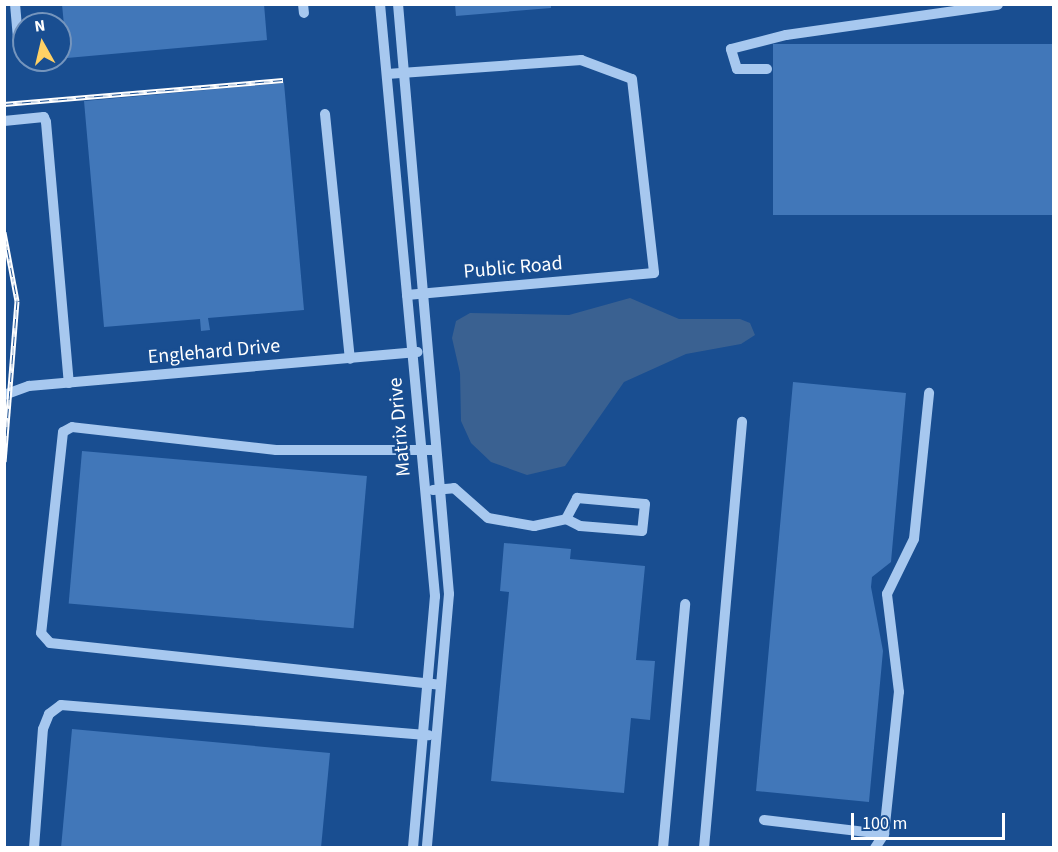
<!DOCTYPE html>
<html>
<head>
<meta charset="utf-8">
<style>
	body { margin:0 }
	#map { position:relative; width:1058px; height:852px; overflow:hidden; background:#194e91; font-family:"Source Sans 3",sans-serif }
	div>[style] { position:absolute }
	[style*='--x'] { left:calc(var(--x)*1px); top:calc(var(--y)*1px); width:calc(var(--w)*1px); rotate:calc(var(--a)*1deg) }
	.water>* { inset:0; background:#3a6191 }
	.building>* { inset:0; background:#4177b9; transform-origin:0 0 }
	.minor>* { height:10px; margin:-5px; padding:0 5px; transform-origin:5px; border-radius:5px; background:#a7c8ef }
	.rail>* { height:5px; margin-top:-2.5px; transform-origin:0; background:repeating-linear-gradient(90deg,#194e91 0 9px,#fff 0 18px); box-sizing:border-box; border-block:2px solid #fff }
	span { translate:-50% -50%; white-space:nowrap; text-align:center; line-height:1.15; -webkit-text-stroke:5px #194e91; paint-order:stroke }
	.street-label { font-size:20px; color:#fff }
	.frame { position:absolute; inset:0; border:6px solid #fff; pointer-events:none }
	.north { position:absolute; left:12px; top:12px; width:60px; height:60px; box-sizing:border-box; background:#194e91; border:2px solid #7595bd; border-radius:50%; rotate:352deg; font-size:16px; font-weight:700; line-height:24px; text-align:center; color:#fff }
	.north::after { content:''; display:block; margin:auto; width:21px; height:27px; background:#ffd165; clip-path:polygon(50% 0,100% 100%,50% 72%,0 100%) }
	.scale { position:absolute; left:851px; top:813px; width:154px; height:27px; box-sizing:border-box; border:3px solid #fff; border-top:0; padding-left:8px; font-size:18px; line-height:21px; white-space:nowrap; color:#fff; -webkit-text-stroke:4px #194e91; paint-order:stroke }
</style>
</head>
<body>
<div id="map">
	<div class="water">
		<div style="clip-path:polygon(630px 298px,679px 319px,740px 319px,750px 323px,755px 335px,741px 344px,686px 354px,624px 382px,565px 466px,527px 475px,491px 462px,471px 443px,461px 421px,460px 373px,452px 338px,456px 321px,470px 313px,569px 315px)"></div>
	</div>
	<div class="building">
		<div style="clip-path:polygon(62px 4px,264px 4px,267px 40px,67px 58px)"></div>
		<div style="clip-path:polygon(455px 4px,551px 4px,551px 8px,456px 16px)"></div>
		<div style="left:1054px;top:44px;width:171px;height:281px;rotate:90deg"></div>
		<div style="clip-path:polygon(284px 83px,304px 310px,208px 318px,210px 330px,201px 331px,200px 319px,104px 327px,84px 101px)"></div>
		<div style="clip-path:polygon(793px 382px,906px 393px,891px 562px,872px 577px,871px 587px,883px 651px,869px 802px,756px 791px)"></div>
		<div style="left:82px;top:451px;width:286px;height:153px;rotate:5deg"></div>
		<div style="clip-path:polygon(504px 543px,571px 549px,570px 559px,645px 566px,636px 660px,655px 661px,650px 720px,631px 718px,624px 793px,491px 781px,509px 592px,500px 591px)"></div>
		<div style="clip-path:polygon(72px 729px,330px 753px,321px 848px,61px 848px)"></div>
	</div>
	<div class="minor">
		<div style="--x:15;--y:4;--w:34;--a:85"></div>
		<div style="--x:303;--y:4;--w:9;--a:84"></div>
		<div style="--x:380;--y:4;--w:595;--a:84.69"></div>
		<div style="--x:435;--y:596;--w:253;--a:95"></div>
		<div style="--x:398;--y:4;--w:592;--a:85.06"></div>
		<div style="--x:449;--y:594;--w:255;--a:95"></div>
		<div style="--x:767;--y:69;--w:30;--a:180"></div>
		<div style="--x:737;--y:69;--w:21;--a:-107"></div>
		<div style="--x:731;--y:49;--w:57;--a:-14.3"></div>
		<div style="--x:786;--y:35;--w:214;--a:-8.1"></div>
		<div style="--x:387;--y:74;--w:195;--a:-4.1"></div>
		<div style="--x:581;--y:60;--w:54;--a:20.4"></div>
		<div style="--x:632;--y:79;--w:195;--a:83.5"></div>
		<div style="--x:654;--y:273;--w:248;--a:174.9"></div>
		<div style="--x:325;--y:114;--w:246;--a:84.2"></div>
		<div style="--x:4;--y:121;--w:40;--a:-5.7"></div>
		<div style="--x:44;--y:117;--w:5;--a:68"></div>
		<div style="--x:46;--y:122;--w:262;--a:85"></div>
		<div style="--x:4;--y:395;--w:27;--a:-20"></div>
		<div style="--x:29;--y:386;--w:390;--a:-5"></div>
		<div style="--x:436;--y:450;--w:160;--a:180"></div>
		<div style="--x:276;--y:450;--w:205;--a:-173.6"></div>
		<div style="--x:72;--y:427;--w:10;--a:151"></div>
		<div style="--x:63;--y:432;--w:202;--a:96.2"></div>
		<div style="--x:41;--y:633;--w:13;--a:48"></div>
		<div style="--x:50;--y:643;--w:392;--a:6.1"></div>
		<div style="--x:433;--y:490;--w:21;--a:-5"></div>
		<div style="--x:454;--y:488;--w:45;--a:41.4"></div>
		<div style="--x:488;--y:518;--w:47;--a:9.9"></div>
		<div style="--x:534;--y:526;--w:33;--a:-12"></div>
		<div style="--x:566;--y:519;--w:24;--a:-62"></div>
		<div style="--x:577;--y:498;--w:68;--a:5"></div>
		<div style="--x:645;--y:504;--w:27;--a:96"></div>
		<div style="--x:642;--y:531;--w:62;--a:-175.4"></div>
		<div style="--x:580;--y:526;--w:16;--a:-153"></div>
		<div style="--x:764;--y:820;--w:121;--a:6.7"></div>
		<div style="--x:34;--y:848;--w:119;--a:-85.7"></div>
		<div style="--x:43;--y:729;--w:16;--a:-68"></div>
		<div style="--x:49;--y:714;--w:15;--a:-37"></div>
		<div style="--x:61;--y:705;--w:369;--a:4.7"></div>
		<div style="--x:663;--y:848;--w:245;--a:-84.8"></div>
		<div style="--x:704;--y:848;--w:428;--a:-84.9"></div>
		<div style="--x:875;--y:848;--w:17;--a:-57"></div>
		<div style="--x:884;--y:834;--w:143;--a:-84"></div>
		<div style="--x:899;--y:692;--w:99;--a:-97"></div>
		<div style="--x:887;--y:594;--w:61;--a:-63.9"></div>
		<div style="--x:914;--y:539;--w:147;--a:-84.1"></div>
	</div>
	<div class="rail">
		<div style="--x:4;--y:104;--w:280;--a:-4.9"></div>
		<div style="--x:4;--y:232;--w:70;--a:79.3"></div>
		<div style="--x:17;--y:301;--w:161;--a:94.6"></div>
	</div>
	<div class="street-label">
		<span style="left:513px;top:268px;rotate:-5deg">Public Road</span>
		<span style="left:214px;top:352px;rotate:-5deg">Englehard Drive</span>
		<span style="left:400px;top:427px;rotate:-95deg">Matrix Drive</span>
	</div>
	<div class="frame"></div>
	<div class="north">N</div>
	<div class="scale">100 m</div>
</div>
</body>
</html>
